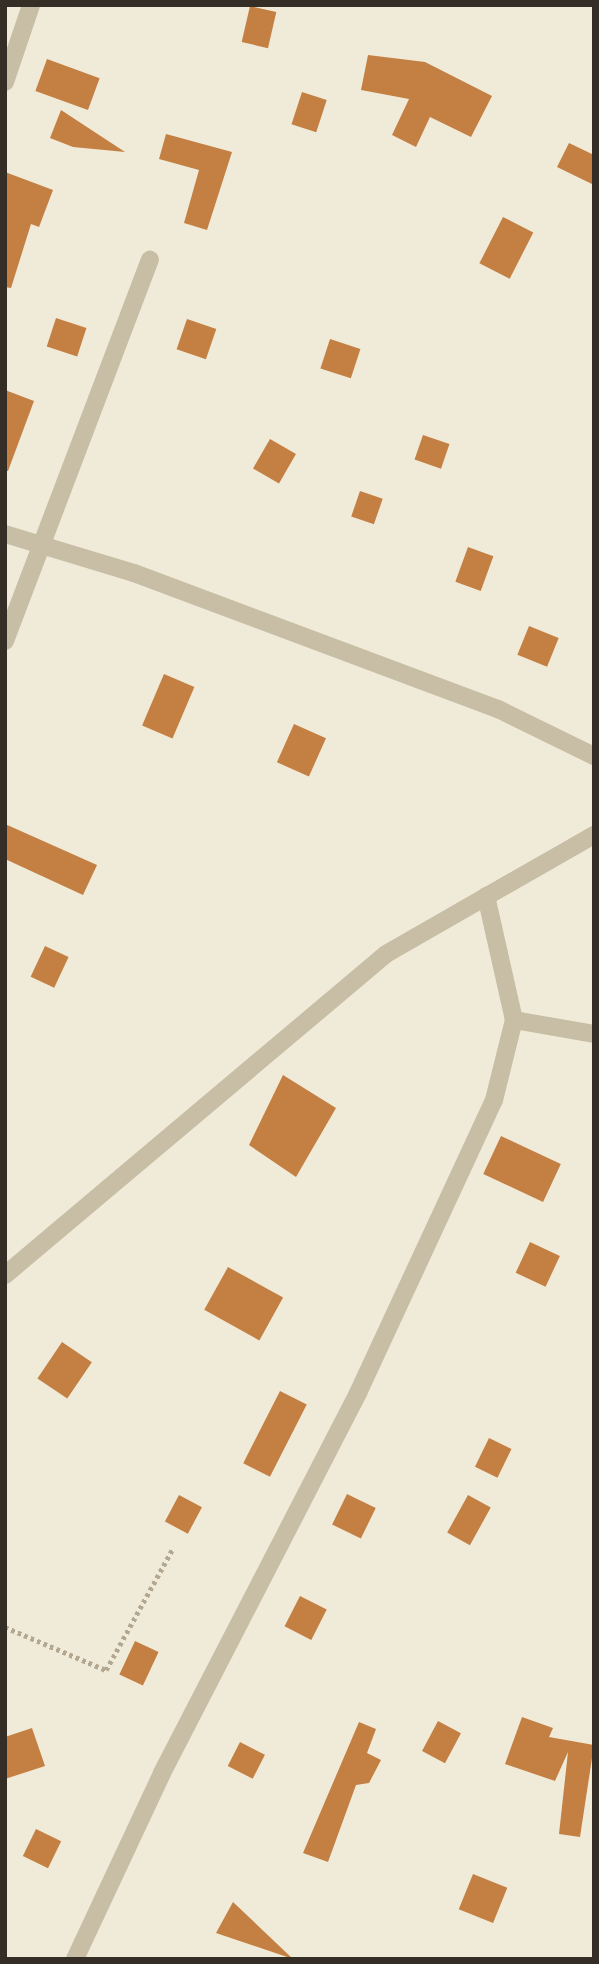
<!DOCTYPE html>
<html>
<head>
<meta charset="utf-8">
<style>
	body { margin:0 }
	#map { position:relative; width:599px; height:1964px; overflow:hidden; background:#f0ebd9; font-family:Rubik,sans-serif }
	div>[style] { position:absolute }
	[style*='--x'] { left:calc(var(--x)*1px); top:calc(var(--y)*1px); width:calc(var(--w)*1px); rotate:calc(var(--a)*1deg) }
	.building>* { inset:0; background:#c47f43; transform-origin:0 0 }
	.path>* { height:4.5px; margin-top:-2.25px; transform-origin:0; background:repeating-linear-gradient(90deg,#b4a78f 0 3.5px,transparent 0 7px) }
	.minor>* { height:18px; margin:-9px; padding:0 9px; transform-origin:9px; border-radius:9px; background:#c8bda5 }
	span { translate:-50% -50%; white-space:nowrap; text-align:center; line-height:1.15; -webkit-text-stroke:6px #f8f4e5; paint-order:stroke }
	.frame { position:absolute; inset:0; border:7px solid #342e26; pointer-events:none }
</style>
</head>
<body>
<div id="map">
	<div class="building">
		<div style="left:250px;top:6px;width:27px;height:37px;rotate:13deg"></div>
		<div style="clip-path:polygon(368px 55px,425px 62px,492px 96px,471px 137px,430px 117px,416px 147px,392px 135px,409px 99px,361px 90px)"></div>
		<div style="left:47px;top:59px;width:56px;height:34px;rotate:20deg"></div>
		<div style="left:302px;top:92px;width:26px;height:34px;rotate:18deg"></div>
		<div style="clip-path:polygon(61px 110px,125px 152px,73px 147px,50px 138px)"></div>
		<div style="clip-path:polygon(166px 134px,232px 152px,207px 230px,184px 223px,199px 170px,159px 159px)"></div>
		<div style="clip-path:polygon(569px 143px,594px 155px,594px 185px,557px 167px)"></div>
		<div style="clip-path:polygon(5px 172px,53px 190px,39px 227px,31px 224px,11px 288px,5px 287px)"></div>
		<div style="left:503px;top:217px;width:34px;height:52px;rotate:27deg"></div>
		<div style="left:56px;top:318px;width:32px;height:30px;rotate:18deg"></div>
		<div style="left:187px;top:319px;width:31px;height:32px;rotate:19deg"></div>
		<div style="left:330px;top:339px;width:32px;height:31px;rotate:18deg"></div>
		<div style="clip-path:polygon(5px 390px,34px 401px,8px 471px,5px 471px)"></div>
		<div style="left:423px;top:435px;width:28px;height:26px;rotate:19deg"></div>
		<div style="left:270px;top:439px;width:30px;height:34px;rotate:30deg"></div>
		<div style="left:360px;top:491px;width:24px;height:27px;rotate:19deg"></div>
		<div style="left:468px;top:547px;width:27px;height:37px;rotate:20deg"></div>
		<div style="left:529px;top:626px;width:32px;height:31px;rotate:22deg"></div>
		<div style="left:164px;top:674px;width:33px;height:56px;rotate:23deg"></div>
		<div style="left:294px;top:724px;width:35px;height:42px;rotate:24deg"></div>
		<div style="clip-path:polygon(5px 824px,97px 865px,83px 895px,5px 859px)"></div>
		<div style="left:45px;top:946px;width:26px;height:34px;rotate:25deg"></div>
		<div style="clip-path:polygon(283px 1075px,336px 1108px,296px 1177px,249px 1145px)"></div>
		<div style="left:501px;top:1136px;width:66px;height:42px;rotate:25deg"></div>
		<div style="left:530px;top:1242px;width:33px;height:34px;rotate:25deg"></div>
		<div style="left:228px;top:1267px;width:63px;height:49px;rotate:29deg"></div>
		<div style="left:62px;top:1342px;width:36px;height:44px;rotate:34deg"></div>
		<div style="left:280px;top:1391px;width:30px;height:81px;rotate:27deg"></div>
		<div style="left:489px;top:1438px;width:25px;height:32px;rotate:26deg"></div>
		<div style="left:347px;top:1494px;width:32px;height:34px;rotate:26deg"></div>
		<div style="left:179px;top:1495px;width:26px;height:30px;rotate:28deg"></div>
		<div style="left:468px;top:1495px;width:26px;height:43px;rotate:29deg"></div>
		<div style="left:300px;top:1596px;width:30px;height:34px;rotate:27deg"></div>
		<div style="left:135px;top:1641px;width:26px;height:37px;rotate:25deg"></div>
		<div style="clip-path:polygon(522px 1717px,553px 1728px,549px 1737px,594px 1745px,580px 1837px,559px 1834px,568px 1752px,555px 1781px,505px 1764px)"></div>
		<div style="left:438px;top:1721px;width:26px;height:34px;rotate:28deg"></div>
		<div style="clip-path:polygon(359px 1722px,376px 1729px,367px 1753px,381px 1760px,369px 1783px,356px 1785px,328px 1862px,303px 1853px)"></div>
		<div style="clip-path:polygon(32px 1728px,45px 1766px,5px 1779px,5px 1737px)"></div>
		<div style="left:240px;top:1742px;width:28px;height:27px;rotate:27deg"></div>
		<div style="left:36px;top:1829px;width:28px;height:30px;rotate:26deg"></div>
		<div style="left:473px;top:1874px;width:37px;height:38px;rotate:22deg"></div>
		<div style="clip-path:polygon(233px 1902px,293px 1959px,216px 1933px)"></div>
	</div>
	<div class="path">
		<div style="--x:5;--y:1627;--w:110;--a:23.1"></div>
		<div style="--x:106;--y:1670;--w:139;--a:-61.2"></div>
	</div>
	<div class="minor">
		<div style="--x:5;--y:82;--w:81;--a:-71.3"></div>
		<div style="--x:5;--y:534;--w:135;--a:16.8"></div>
		<div style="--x:134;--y:573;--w:389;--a:20.5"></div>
		<div style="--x:498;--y:709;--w:107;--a:26.1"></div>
		<div style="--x:5;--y:641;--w:408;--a:-69.2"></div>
		<div style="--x:514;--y:1020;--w:81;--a:9.9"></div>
		<div style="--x:5;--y:1275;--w:498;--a:-40.1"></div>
		<div style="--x:386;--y:954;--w:240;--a:-29.8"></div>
		<div style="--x:75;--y:1959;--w:205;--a:-64.9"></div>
		<div style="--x:162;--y:1773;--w:428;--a:-62.7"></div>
		<div style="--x:358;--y:1393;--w:323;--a:-65.1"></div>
		<div style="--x:494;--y:1100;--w:82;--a:-76"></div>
		<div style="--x:514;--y:1020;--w:127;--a:-102.7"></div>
	</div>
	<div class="frame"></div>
</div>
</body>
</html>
